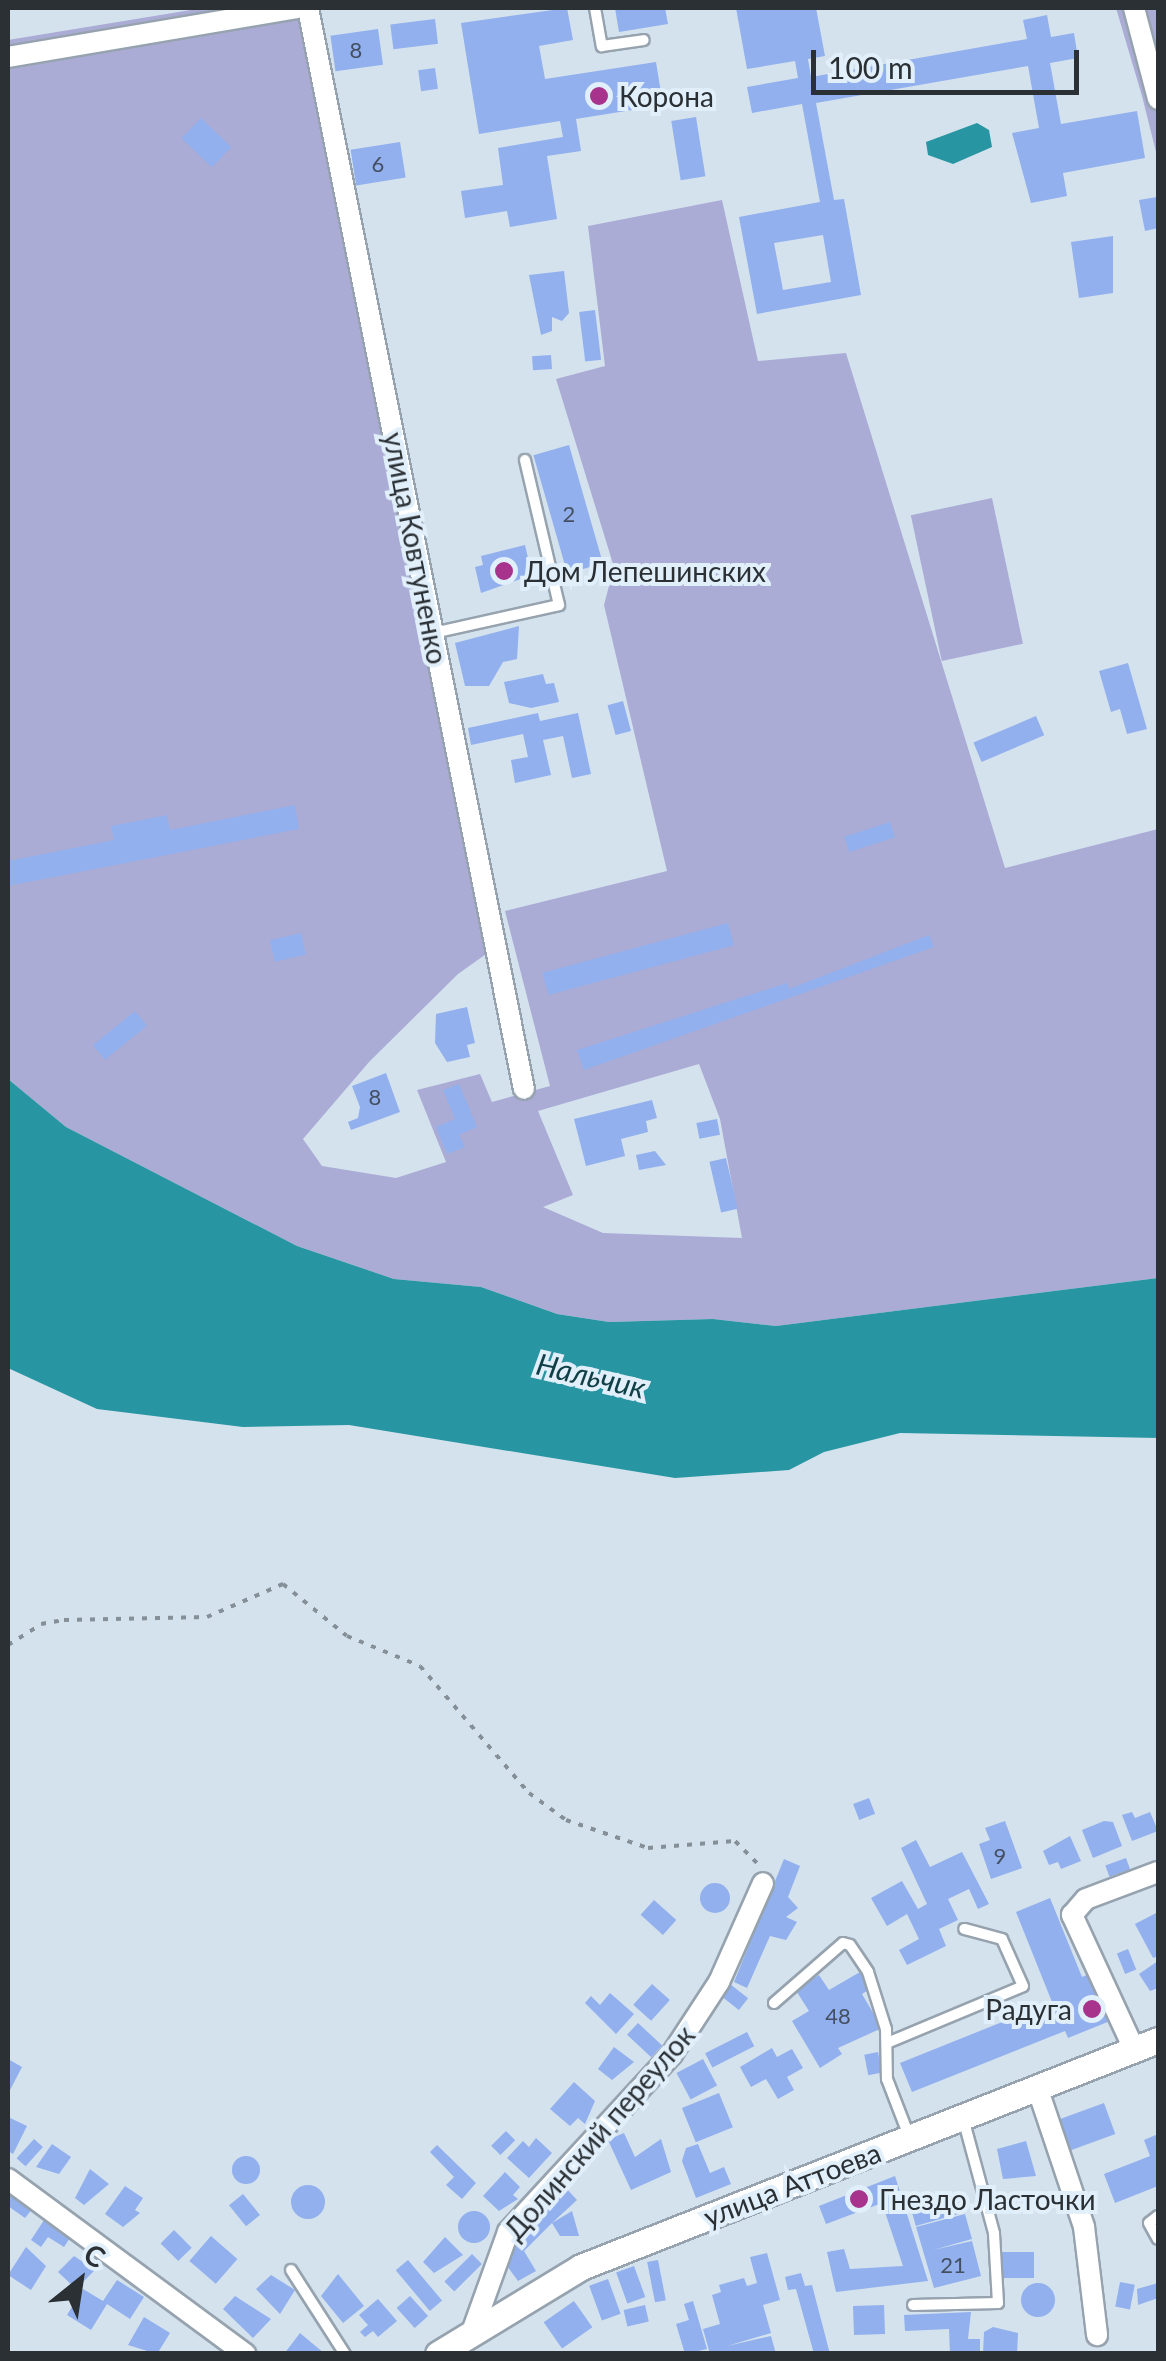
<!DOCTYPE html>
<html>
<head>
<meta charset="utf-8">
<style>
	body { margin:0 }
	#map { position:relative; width:1166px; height:2361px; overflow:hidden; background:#d4e2ee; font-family:Lato,sans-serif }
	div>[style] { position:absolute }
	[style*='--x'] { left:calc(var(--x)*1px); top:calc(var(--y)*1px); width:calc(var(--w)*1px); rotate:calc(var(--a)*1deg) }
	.green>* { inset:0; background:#aaacd5; transform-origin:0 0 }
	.water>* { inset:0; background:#2895a2 }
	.building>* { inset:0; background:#91b0ed; transform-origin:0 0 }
	.round { border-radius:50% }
	.path>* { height:4px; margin-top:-2px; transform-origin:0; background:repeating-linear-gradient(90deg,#858f97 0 5px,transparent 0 13px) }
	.roads { filter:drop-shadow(2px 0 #96a3af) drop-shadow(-2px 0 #96a3af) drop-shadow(0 2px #96a3af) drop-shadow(0 -2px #96a3af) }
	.service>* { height:10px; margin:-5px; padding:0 5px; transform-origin:5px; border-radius:5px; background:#fff }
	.minor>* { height:20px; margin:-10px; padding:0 10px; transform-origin:10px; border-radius:10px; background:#fff }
	.tertiary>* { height:25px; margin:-12.5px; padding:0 12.5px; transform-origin:12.5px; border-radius:12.5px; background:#fff }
	.dots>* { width:28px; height:28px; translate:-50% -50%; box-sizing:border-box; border:5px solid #e1effb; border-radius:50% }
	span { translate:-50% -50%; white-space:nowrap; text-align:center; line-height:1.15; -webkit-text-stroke:8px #e1effb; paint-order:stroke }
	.number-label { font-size:22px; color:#445062 }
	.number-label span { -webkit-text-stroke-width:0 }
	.poi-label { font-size:28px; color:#2a3034 }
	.left { translate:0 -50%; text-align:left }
	.right { translate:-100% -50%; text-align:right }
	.street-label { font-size:28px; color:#2a3034 }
	.water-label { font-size:30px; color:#103f45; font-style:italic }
	.frame { position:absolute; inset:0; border:10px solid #2a3034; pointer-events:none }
	.north { position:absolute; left:30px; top:2231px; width:100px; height:100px; -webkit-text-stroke:8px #e1effb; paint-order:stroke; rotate:30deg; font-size:28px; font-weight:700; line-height:40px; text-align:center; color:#2a3034 }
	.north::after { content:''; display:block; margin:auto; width:35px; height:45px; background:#2a3034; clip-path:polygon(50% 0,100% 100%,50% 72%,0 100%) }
	.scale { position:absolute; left:811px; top:50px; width:268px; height:45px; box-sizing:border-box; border:5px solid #2a3034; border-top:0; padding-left:12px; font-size:30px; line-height:35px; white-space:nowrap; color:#2a3034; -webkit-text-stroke:8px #e1effb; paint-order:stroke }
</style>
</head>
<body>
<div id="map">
	<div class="green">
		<div style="clip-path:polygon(evenodd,203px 8px,308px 8px,496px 947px,458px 974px,369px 1062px,303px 1139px,322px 1166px,396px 1178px,446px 1162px,417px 1090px,480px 1074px,492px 1102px,550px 1086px,505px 911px,667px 871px,604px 605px,614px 567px,556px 379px,605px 366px,588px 226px,722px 200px,758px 361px,846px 353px,1005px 868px,1158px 829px,1158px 1278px,776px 1326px,713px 1319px,609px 1322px,557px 1314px,481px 1287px,394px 1279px,297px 1246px,66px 1127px,8px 1079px,8px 40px,203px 8px,699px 1064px,720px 1119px,742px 1238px,603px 1233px,543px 1207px,573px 1195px,538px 1111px,699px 1064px)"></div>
		<div style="clip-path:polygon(1116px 8px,1158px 8px,1158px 160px,1142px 96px)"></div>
		<div style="left:992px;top:498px;width:149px;height:83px;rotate:78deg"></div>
	</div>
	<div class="water">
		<div style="clip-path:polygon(977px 123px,989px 130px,992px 147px,953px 164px,928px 155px,926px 142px)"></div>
		<div style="clip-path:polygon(8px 1079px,66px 1127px,297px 1246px,394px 1279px,481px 1287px,557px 1314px,609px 1322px,713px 1319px,776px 1326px,1158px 1278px,1158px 1438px,900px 1433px,824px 1452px,789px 1470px,675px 1478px,349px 1425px,243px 1427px,97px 1409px,8px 1368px)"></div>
	</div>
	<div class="building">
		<div style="clip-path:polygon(567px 8px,573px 40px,539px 46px,545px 79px,656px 62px,663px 105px,576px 119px,581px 151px,547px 156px,557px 219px,510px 227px,507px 211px,465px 218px,461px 191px,503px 185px,498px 148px,563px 137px,560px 121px,479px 134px,461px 23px)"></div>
		<div style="clip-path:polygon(615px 8px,665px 8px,668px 24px,619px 32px)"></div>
		<div style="clip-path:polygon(evenodd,736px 8px,816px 8px,825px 56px,808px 59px,811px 77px,1027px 39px,1023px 20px,1047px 15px,1051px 37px,1074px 33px,1078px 58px,1050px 63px,1061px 124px,1137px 111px,1145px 158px,1063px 173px,1067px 196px,1031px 203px,1012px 133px,1039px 128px,1028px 66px,816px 103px,834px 200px,844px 199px,861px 295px,757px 314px,739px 217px,820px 202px,802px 104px,752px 113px,747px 87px,798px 78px,795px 61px,747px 69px,736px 8px,823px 235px,831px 282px,783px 290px,774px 243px,823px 235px)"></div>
		<div style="left:435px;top:19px;width:25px;height:45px;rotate:83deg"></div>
		<div style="left:378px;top:29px;width:36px;height:48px;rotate:82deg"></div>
		<div style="left:435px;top:68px;width:21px;height:17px;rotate:82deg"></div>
		<div style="left:696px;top:117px;width:60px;height:25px;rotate:81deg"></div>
		<div style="left:201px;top:118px;width:42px;height:28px;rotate:44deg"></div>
		<div style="left:400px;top:142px;width:36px;height:50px;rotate:81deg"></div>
		<div style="clip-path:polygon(1157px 197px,1158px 228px,1145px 231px,1139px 200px)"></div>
		<div style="clip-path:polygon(1113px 236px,1113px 293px,1079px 298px,1071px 242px)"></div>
		<div style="clip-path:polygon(564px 271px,569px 313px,562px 321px,552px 317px,552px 331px,541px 335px,529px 275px)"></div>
		<div style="left:595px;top:310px;width:50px;height:16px;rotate:83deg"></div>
		<div style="left:551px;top:355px;width:14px;height:19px;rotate:86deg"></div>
		<div style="left:569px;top:445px;width:123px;height:37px;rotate:74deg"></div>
		<div style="clip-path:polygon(525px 545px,532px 575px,481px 593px,475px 567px,483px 565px,481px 556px)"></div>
		<div style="clip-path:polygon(519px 626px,517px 659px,503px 662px,489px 686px,465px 686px,455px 643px)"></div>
		<div style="clip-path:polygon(1128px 663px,1147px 729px,1127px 734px,1120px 709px,1111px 712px,1099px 671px)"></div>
		<div style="clip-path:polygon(543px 674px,546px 684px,554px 683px,559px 702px,531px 708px,509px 703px,504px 682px)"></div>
		<div style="left:623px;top:701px;width:31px;height:16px;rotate:75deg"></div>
		<div style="clip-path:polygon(538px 713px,540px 721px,578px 713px,591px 774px,572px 778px,563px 736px,543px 740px,551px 775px,515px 783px,511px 760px,528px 757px,523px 734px,471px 745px,468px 728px)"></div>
		<div style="left:1036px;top:716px;width:21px;height:68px;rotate:67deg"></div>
		<div style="clip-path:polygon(295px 805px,299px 829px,8px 886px,8px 861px,114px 840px,111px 826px,167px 815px,170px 830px)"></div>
		<div style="left:890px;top:822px;width:16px;height:48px;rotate:72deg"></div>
		<div style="left:728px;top:923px;width:23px;height:192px;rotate:75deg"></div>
		<div style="left:301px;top:933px;width:22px;height:32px;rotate:77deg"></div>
		<div style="clip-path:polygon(929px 935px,934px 947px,584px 1070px,577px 1050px,787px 983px,789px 989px)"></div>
		<div style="clip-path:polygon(467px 1007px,475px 1043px,467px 1045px,470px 1057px,447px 1062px,435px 1043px,436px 1014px)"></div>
		<div style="left:135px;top:1011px;width:19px;height:54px;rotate:51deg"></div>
		<div style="clip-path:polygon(386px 1073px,400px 1112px,351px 1130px,348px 1122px,358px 1118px,360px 1107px,352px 1086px)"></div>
		<div style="clip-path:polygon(459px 1084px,477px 1127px,459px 1135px,465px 1147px,447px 1154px,436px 1127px,455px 1119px,443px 1090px)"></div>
		<div style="clip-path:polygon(652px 1100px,657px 1118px,646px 1121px,648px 1132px,621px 1139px,625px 1156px,586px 1166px,574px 1119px)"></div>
		<div style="left:717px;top:1119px;width:16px;height:21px;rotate:79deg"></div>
		<div style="clip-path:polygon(655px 1151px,666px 1165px,639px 1170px,636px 1155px)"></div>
		<div style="left:726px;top:1158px;width:52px;height:17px;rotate:77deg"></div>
		<div style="left:869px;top:1798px;width:17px;height:17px;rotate:69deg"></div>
		<div style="clip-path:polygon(1132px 1812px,1135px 1818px,1150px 1812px,1158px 1831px,1132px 1841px,1122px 1815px)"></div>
		<div style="clip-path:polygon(1005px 1821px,1022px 1868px,991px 1879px,979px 1844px,990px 1840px,985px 1828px)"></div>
		<div style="clip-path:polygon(1104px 1821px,1113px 1822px,1122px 1846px,1093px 1858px,1082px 1830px)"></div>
		<div style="clip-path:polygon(1070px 1836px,1081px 1861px,1061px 1869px,1058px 1862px,1049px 1865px,1043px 1851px)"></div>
		<div style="clip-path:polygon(916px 1840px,930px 1867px,962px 1852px,989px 1904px,978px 1909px,969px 1889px,948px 1899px,958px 1920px,939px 1929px,946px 1946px,907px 1965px,899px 1950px,919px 1939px,907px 1914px,887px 1926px,871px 1898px,902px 1881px,918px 1909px,927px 1904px,901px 1848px)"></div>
		<div style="left:1126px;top:1858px;width:12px;height:22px;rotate:70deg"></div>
		<div style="clip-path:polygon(784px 1859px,800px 1866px,788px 1897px,798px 1908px,786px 1917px,797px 1922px,786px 1940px,770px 1936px,747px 1988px,734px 1982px)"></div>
		<div class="round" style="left:700px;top:1883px;width:30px;height:30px"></div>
		<div style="clip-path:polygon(1050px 1898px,1082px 1977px,1096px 1971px,1115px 2019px,1068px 2038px,1065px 2031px,912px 2092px,900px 2063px,1052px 2002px,1016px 1912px)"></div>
		<div style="left:654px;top:1900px;width:30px;height:20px;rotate:42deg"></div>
		<div style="clip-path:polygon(1158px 1912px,1158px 1956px,1153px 1958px,1135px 1924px)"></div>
		<div style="left:1128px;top:1949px;width:22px;height:12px;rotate:68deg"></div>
		<div style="clip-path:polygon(1158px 1961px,1158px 1988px,1150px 1991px,1139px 1974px)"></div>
		<div style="clip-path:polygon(860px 1972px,870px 1989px,862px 1994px,882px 2028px,838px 2048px,842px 2054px,820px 2068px,792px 2021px,809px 2011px,795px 1989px,819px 1975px,829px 1990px)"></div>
		<div style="left:652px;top:1984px;width:24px;height:28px;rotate:42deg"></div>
		<div style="left:730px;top:1984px;width:23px;height:15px;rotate:38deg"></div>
		<div style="clip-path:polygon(610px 1993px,634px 2014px,616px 2034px,585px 2003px,591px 1996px,600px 2005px)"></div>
		<div style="left:638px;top:2023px;width:33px;height:16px;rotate:43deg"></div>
		<div style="left:747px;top:2032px;width:16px;height:47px;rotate:63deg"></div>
		<div style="clip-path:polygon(614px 2047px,634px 2062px,612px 2080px,598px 2069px)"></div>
		<div style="clip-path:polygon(772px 2048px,777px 2057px,792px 2049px,803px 2068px,787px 2077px,794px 2090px,778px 2099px,766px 2079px,751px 2087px,740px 2067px)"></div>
		<div style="left:878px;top:2052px;width:21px;height:14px;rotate:79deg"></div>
		<div style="clip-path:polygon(8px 2059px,22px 2067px,8px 2094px)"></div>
		<div style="left:703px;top:2059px;width:30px;height:30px;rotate:62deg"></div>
		<div style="clip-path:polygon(574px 2082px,595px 2101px,585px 2124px,578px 2118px,570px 2126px,550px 2109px)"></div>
		<div style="left:719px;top:2093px;width:37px;height:40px;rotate:68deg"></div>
		<div style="left:1104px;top:2103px;width:33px;height:48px;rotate:70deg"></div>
		<div style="clip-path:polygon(8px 2117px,27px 2126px,13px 2154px,8px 2151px)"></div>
		<div style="left:506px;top:2131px;width:13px;height:21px;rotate:45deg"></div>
		<div style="clip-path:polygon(624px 2133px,635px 2157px,661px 2139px,671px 2172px,631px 2190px,608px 2140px)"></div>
		<div style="clip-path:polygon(1158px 2134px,1158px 2186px,1115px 2203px,1104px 2174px,1150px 2156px,1144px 2140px)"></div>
		<div style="clip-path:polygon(536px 2138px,552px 2153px,529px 2178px,507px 2158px,523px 2141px,529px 2147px)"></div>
		<div style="left:34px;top:2139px;width:12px;height:26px;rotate:42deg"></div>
		<div style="clip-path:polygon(1026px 2141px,1036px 2176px,1003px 2179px,997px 2149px)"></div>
		<div style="clip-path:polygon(52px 2144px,71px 2157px,59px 2174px,36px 2167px)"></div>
		<div style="clip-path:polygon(698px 2144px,710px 2173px,724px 2167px,731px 2184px,696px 2198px,682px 2161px,686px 2148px)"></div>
		<div style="clip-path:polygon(437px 2145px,476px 2183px,462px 2199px,446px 2185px,454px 2177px,430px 2152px)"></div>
		<div class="round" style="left:232px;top:2156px;width:28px;height:28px"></div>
		<div style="clip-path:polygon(90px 2169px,109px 2184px,84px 2205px,75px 2198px)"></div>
		<div style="clip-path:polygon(505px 2172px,520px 2187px,513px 2195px,518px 2199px,499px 2211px,483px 2196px)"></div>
		<div style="clip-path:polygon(895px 2176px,928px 2281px,836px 2292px,827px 2252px,844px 2249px,850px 2269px,903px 2266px,882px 2203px,826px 2224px,819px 2206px)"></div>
		<div class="round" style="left:291px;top:2185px;width:34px;height:34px"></div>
		<div style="clip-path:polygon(125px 2186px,143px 2198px,135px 2210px,140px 2213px,123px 2227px,105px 2214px)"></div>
		<div style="clip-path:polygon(565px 2187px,577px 2200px,552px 2223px,572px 2211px,579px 2236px,560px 2236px,552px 2223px,524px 2251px,536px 2271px,518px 2281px,502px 2259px,517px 2233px)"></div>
		<div style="clip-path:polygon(8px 2191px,33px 2208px,25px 2218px,8px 2206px)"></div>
		<div style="left:243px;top:2194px;width:27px;height:18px;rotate:51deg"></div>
		<div style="left:959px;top:2195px;width:18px;height:50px;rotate:74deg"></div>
		<div class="round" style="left:458px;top:2211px;width:32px;height:32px"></div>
		<div style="clip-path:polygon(965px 2214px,972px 2239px,933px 2250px,972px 2241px,981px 2276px,934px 2288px,916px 2227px)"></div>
		<div style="clip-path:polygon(46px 2217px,72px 2235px,64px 2247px,48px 2237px,41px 2247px,31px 2240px)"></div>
		<div style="left:174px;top:2230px;width:25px;height:19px;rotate:45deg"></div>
		<div style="left:211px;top:2236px;width:35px;height:33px;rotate:41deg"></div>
		<div style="clip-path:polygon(445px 2237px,463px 2255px,434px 2273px,423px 2262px)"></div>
		<div style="clip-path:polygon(26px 2247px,46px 2266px,31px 2290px,8px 2275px)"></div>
		<div style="left:1001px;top:2252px;width:33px;height:26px"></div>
		<div style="clip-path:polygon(767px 2253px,780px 2300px,763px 2305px,771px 2333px,727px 2346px,771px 2336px,776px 2354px,710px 2354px,703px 2329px,720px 2324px,712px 2295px,721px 2292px,719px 2285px,744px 2278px,747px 2286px,757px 2283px,750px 2257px)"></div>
		<div style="left:472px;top:2254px;width:14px;height:39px;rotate:45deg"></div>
		<div style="clip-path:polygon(74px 2256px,95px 2270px,76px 2289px,58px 2272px)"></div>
		<div style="left:408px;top:2260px;width:53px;height:16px;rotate:50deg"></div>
		<div style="left:658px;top:2260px;width:41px;height:11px;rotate:79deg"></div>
		<div style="left:634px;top:2266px;width:33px;height:19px;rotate:70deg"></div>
		<div style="clip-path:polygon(801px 2273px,805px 2286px,812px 2285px,830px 2354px,814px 2354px,796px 2289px,788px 2290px,785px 2277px)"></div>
		<div style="clip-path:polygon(338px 2274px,364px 2306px,343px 2323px,321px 2296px)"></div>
		<div style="clip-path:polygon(271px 2275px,295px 2290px,280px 2314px,256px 2289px)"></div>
		<div style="left:608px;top:2279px;width:37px;height:20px;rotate:70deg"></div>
		<div style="clip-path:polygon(117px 2280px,144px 2297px,130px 2319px,107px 2304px,91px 2330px,67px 2315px,83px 2289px,103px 2301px)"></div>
		<div style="left:1120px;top:2282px;width:15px;height:25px;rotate:11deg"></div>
		<div class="round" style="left:1021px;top:2283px;width:34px;height:34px"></div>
		<div style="clip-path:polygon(1158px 2283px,1158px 2298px,1138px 2305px,1137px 2289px)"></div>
		<div style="clip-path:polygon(235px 2296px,271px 2319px,253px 2338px,223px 2309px)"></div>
		<div style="left:410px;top:2296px;width:27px;height:18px;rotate:48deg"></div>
		<div style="clip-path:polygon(378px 2299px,397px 2321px,378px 2337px,373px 2331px,365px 2337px,360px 2332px,368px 2325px,359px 2315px)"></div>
		<div style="left:574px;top:2301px;width:32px;height:37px;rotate:55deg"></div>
		<div style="clip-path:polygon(693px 2301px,707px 2349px,685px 2354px,676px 2324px,689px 2320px,684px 2304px)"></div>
		<div style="left:645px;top:2305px;width:17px;height:22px;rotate:77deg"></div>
		<div style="left:884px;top:2305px;width:29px;height:31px;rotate:88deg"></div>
		<div style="clip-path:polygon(971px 2312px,968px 2339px,980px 2339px,980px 2354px,950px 2354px,949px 2329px,905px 2331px,904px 2315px)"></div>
		<div style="clip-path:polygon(144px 2317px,170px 2333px,157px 2354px,128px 2345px)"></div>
		<div style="clip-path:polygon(993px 2327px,1018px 2333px,1017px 2354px,983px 2354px,984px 2332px)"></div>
		<div style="clip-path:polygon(300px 2333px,325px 2354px,284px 2354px)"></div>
	</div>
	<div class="path">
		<div style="--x:8;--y:1645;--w:39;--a:-32"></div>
		<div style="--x:41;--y:1624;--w:23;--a:-10"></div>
		<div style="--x:64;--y:1620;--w:143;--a:-1.2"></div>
		<div style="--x:207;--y:1617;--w:83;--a:-23.5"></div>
		<div style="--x:283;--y:1584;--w:82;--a:39.1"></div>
		<div style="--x:347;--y:1636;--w:79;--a:22.3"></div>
		<div style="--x:420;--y:1666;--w:167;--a:49.4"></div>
		<div style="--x:529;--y:1793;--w:46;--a:36.1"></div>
		<div style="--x:566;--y:1820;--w:87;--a:18.9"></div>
		<div style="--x:648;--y:1848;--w:87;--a:-4.6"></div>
		<div style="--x:735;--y:1841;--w:33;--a:45"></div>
	</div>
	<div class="roads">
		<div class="service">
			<div style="--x:595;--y:8;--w:39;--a:80"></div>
			<div style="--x:602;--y:46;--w:42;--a:-8.1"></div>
			<div style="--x:433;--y:633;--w:129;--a:-12.5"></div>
			<div style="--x:559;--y:605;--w:149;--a:-103.2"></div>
			<div style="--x:774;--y:2003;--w:91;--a:-41"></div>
			<div style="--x:843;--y:1943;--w:7;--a:16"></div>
			<div style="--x:850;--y:1945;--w:32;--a:56"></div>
			<div style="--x:868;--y:1972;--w:60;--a:72.5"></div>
			<div style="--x:886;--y:2029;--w:50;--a:88.9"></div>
			<div style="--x:887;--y:2079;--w:61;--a:68.9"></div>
			<div style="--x:887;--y:2043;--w:147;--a:-22.7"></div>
			<div style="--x:1023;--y:1986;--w:51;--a:-114.1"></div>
			<div style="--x:1002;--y:1939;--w:39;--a:-165"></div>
			<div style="--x:1158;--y:2216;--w:11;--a:142"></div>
			<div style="--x:1149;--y:2223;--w:18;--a:61"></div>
			<div style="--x:291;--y:2270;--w:100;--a:57.3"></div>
			<div style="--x:913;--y:2305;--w:85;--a:-1.3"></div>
			<div style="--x:998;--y:2303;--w:70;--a:-93.3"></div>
			<div style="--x:994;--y:2233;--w:119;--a:-105.1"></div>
		</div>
		<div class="minor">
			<div style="--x:308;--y:8;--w:1102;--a:78.7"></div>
			<div style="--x:1134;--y:8;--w:94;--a:75.2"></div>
			<div style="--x:8;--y:57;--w:293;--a:-9.6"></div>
			<div style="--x:1134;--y:2049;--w:148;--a:-114.8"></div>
			<div style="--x:1072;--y:1915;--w:21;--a:-49"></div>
			<div style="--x:1086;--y:1899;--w:77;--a:-20.6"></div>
			<div style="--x:1037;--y:2087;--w:148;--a:71.4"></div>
			<div style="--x:1084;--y:2227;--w:109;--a:83.1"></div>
			<div style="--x:8;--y:2179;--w:295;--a:36.4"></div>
			<div style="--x:472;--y:2332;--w:106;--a:-70.2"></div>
			<div style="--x:508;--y:2232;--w:242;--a:-47.3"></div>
			<div style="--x:672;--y:2054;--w:86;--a:-56.9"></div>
			<div style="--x:719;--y:1982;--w:108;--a:-66"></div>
		</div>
		<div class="tertiary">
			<div style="--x:438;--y:2354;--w:167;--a:-31.3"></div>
			<div style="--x:581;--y:2267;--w:620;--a:-21.48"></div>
		</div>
	</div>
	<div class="dots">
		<div style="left:599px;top:96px;background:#a7338c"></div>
		<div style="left:504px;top:571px;background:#a7338c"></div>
		<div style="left:1092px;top:2009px;background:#a7338c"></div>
		<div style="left:859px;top:2199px;background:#a7338c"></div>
	</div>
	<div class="number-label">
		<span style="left:356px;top:50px">8</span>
		<span style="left:378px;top:164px">6</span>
		<span style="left:569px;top:514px">2</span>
		<span style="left:375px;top:1097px">8</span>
		<span style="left:1000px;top:1856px">9</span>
		<span style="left:838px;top:2016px">48</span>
		<span style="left:953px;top:2265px">21</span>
	</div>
	<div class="poi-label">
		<span class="left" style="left:619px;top:96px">Корона</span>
		<span class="left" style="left:524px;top:571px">Дом Лепешинских</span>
		<span class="right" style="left:1072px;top:2009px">Радуга</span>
		<span class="left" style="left:879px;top:2199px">Гнездо Ласточки</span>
	</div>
	<div class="street-label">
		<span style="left:416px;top:548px;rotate:79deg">улица Ковтуненко</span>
		<span style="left:599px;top:2132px;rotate:-49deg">Долинский переулок</span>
		<span style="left:792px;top:2184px;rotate:-21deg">улица Аттоева</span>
	</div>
	<div class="water-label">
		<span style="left:591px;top:1375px;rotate:13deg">Нальчик</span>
	</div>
	<div class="frame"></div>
	<div class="north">С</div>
	<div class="scale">100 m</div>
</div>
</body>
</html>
